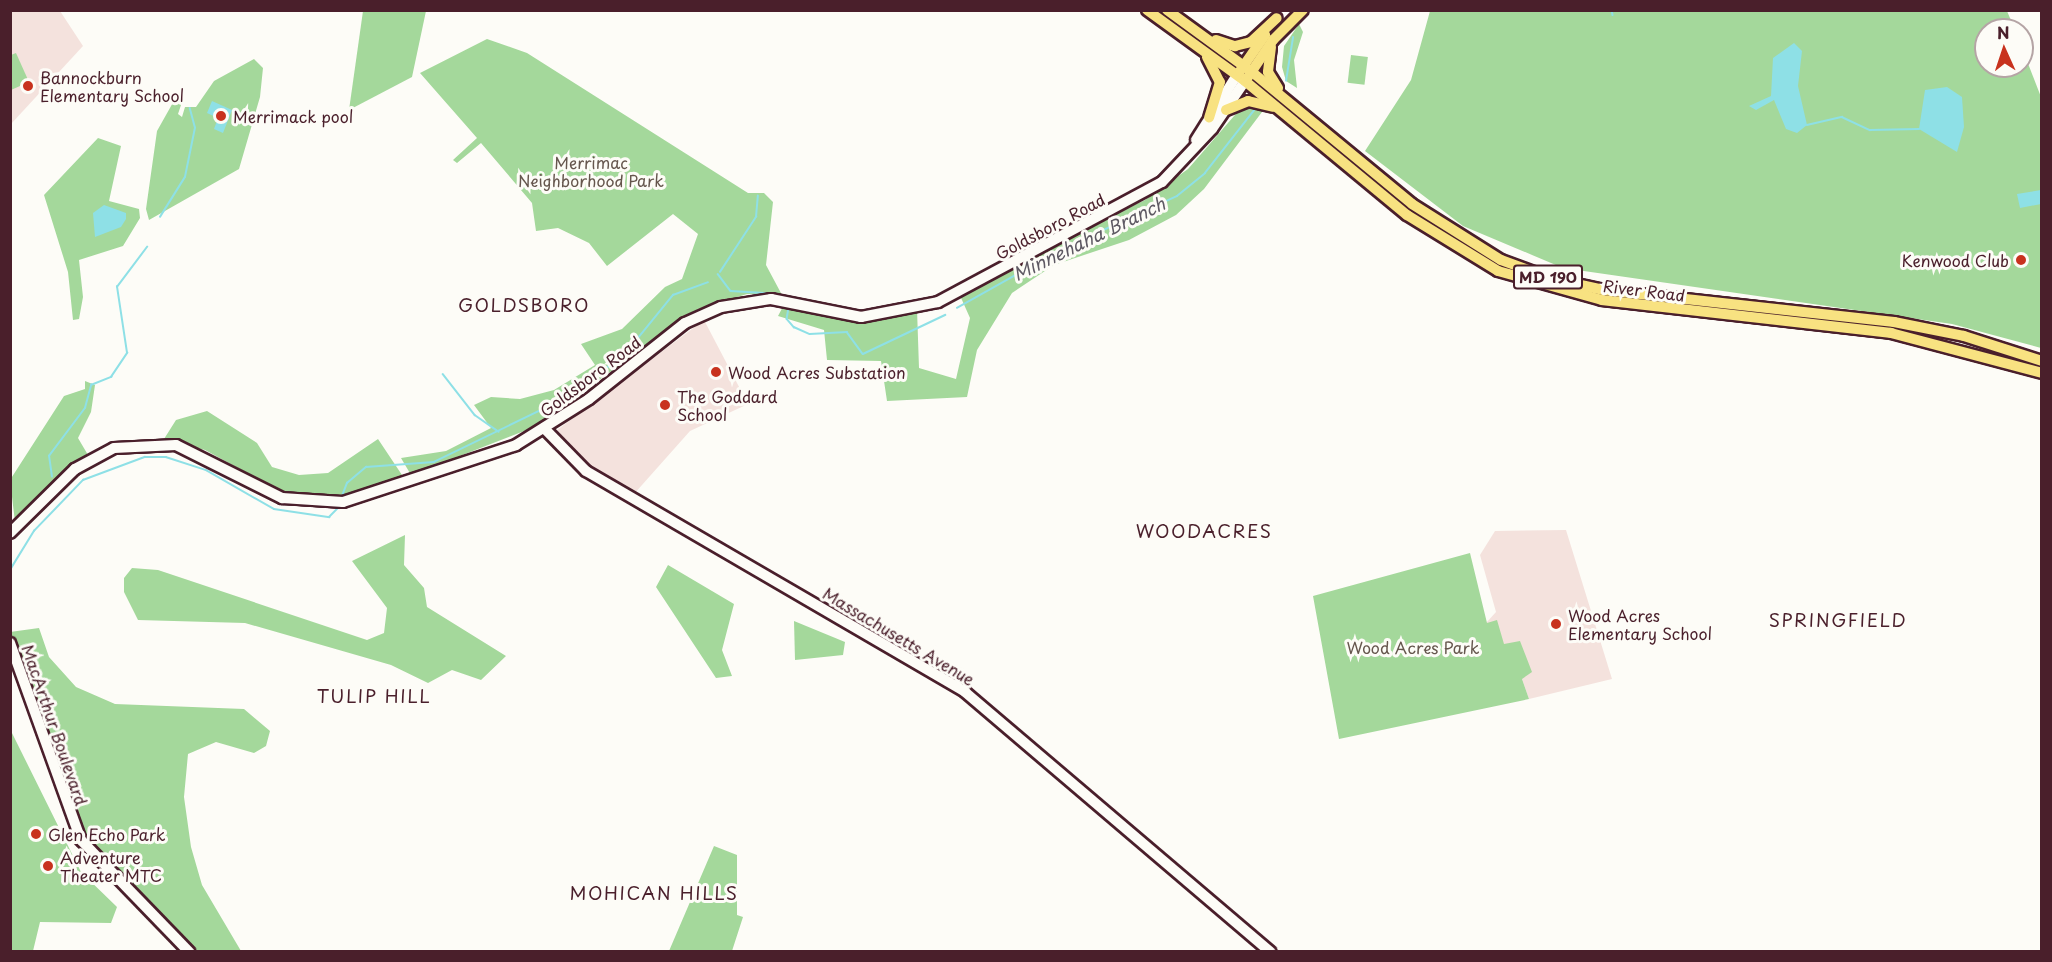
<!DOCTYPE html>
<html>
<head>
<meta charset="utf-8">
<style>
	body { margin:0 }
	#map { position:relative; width:2052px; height:962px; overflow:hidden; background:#fdfcf7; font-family:"Playpen Sans",sans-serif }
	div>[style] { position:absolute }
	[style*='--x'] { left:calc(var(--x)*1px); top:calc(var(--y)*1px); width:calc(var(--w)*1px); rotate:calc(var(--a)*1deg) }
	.built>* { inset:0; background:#f4e2dd }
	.green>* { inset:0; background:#a4d89b; transform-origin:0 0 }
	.water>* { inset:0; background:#8ee0e6 }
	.stream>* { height:1.5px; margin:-0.75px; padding:0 0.75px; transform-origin:0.75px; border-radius:0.75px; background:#8ee0e6 }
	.roads { filter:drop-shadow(2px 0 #4a1f2b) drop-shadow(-2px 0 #4a1f2b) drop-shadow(0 2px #4a1f2b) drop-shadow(0 -2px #4a1f2b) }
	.secondary>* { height:10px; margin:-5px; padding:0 5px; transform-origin:5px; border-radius:5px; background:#fdfcf7 }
	.primary>* { height:10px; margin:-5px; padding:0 5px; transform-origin:5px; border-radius:5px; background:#f8e281 }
	.dots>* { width:16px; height:16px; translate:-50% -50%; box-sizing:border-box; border:3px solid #fdfcf7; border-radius:50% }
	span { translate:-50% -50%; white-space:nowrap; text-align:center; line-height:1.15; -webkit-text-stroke:6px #fdfcf7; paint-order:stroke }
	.shield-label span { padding:2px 4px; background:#fdfcf7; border:2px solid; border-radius:4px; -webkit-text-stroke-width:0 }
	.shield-label { font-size:15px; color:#4a1f2b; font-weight:700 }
	.poi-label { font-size:16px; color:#4a1f2b }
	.left { translate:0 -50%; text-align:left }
	.right { translate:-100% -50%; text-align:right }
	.park-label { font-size:16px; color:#65564d }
	.street-label { font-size:16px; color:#4a1f2b }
	.water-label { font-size:18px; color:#5e5963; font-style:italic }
	.neighbourhood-label { font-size:18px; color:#4a1f2b; letter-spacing:1.5px }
	.frame { position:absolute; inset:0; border:12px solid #4a1f2b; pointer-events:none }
	.north { position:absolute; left:1974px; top:18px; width:60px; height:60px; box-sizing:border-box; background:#fdfcf7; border:2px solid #b5a4a5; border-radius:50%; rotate:357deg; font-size:16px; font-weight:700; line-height:24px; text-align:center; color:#4a1f2b }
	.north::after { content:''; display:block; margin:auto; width:21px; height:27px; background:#c8321e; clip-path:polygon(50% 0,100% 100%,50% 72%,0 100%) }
</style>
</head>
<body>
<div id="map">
	<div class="built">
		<div style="clip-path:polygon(11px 11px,60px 11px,83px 46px,11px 124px)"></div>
		<div style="clip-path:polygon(704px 320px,748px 404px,690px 431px,634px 494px,590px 469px,557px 430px)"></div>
		<div style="clip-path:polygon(1566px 530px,1612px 679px,1529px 699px,1522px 679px,1492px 648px,1486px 623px,1496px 612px,1480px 555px,1495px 531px)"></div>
	</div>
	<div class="green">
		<div style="clip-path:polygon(363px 11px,426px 11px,412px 77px,349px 110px)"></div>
		<div style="clip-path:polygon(1430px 11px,2007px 11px,2015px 30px,1986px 30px,1986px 66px,2022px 66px,2022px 48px,2041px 97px,2041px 348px,1952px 324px,1563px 268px,1463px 226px,1365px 151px,1411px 80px)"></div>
		<div style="clip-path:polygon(1299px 24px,1303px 32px,1294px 60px,1297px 88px,1286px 81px,1282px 67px,1284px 46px)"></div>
		<div style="clip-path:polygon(487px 39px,527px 53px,748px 193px,764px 193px,773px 202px,766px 265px,782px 295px,747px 294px,698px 309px,532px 428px,411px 475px,401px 458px,446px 451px,491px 428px,474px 405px,491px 397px,520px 399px,554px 390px,595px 365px,581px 344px,622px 329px,665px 287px,682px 279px,698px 234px,673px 214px,607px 266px,589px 243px,558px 228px,536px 231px,532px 203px,481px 143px,457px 163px,453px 160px,477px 138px,420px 73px)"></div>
		<div style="clip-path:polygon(16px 53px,29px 82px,11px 90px,11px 55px)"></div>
		<div style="left:1351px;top:55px;width:17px;height:28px;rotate:7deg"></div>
		<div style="clip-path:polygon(254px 59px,263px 68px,260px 97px,239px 169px,149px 220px,146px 209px,157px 131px,175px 99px,183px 99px,178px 114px,182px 117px,185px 107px,196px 107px,214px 81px)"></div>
		<div style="clip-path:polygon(1252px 104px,1265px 108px,1204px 189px,1176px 215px,1129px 240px,1054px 265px,1012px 293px,977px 350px,967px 397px,887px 401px,881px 361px,827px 360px,824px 330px,778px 316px,786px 301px,840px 314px,917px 309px,919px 368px,956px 379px,970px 318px,958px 291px,1145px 200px,1188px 169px,1241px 108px)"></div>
		<div style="clip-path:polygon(98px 138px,121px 146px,109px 201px,139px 209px,140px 218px,123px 246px,79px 260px,83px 297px,79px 319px,73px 320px,68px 272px,44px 195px)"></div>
		<div style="clip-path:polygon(85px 381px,95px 385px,91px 412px,78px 438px,88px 455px,15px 522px,10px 480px,64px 396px,85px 389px)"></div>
		<div style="clip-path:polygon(207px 411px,257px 443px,272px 467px,299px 475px,328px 473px,378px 439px,404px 478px,333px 498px,288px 495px,205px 450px,164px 439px,176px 420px)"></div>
		<div style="clip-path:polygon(405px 535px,404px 565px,424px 588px,427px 607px,506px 656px,481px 680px,452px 670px,428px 683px,391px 665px,245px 623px,138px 620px,124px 592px,124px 578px,132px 568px,158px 570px,367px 640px,384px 633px,387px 608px,352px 561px)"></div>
		<div style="clip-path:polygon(1470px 553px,1487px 623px,1497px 620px,1504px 644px,1520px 641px,1532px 672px,1522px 679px,1529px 699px,1339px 739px,1313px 596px)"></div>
		<div style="clip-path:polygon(668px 565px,734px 604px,722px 650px,732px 676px,716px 678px,656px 587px)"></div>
		<div style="clip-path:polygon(794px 621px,845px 642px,843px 655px,795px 660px)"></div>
		<div style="clip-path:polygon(39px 628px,49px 657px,76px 687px,115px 704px,244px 709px,270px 731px,266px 746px,254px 753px,216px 742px,188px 754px,184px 797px,191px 847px,202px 885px,241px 951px,189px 951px,81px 840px,11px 643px,10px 632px)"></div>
		<div style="clip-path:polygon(10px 729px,81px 872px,117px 907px,111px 923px,40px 922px,33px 951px,11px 951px)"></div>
		<div style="clip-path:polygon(714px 846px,737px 855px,737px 915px,743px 917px,732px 951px,669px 951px)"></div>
	</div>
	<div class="water">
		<div style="clip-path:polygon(1794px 43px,1802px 51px,1798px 86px,1807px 125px,1797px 133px,1786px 129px,1774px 100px,1756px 110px,1749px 106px,1771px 96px,1773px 58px)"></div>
		<div style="clip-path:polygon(1947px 87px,1962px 97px,1964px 127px,1957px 152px,1919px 129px,1925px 90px)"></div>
		<div style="clip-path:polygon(212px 101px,232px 110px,223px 133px,214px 129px,218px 118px,207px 113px)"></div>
		<div style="clip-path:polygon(2041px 190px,2041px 204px,2020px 208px,2017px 194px)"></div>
		<div style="clip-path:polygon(104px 205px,126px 213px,126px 219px,121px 227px,95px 237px,93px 213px)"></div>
	</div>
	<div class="stream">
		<div style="--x:1612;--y:10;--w:5;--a:79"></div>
		<div style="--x:1286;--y:81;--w:44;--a:-80.8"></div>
		<div style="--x:1807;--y:125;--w:36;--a:-13"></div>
		<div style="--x:1842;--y:117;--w:31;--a:25"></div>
		<div style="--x:1870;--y:130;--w:49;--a:-1.2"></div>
		<div style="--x:160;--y:217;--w:47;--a:-58"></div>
		<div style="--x:185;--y:177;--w:50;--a:-78.5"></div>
		<div style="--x:195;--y:128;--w:20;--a:-105"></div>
		<div style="--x:720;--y:272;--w:66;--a:-56.8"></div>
		<div style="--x:756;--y:217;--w:21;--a:-85"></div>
		<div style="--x:718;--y:274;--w:21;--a:53"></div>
		<div style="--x:731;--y:291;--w:48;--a:3.6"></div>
		<div style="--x:789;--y:308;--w:11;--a:100"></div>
		<div style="--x:787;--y:319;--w:11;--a:49"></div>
		<div style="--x:794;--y:327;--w:17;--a:24"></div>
		<div style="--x:810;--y:334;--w:37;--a:-3"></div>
		<div style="--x:847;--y:332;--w:27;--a:54"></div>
		<div style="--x:863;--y:354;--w:91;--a:-25.4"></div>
		<div style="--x:957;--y:308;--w:116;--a:-29.4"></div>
		<div style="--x:1058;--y:251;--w:131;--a:-24.8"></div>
		<div style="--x:1177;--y:196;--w:36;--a:-39"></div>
		<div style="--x:1205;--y:173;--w:83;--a:-51.9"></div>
		<div style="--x:443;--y:374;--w:52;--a:52"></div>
		<div style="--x:475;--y:415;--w:29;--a:35"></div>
		<div style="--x:52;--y:477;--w:21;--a:-98"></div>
		<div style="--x:49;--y:456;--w:60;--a:-53.1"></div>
		<div style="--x:85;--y:408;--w:24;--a:-75"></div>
		<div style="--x:91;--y:385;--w:22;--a:-22"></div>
		<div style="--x:111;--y:377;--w:29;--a:-56"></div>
		<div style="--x:127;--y:353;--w:67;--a:-98.6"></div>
		<div style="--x:117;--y:287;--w:50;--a:-53.1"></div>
		<div style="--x:342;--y:496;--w:14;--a:-69"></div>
		<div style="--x:347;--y:483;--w:25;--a:-40"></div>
		<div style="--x:366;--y:467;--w:68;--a:-4.2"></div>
		<div style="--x:434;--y:462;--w:149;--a:-25.9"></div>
		<div style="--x:568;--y:397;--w:71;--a:-37"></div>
		<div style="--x:625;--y:354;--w:76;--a:-50.9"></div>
		<div style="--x:673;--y:295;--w:37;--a:-20"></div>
		<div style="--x:10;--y:570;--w:46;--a:-58.4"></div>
		<div style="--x:34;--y:531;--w:71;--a:-46.1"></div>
		<div style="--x:83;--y:480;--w:66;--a:-20.4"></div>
		<div style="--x:145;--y:457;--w:21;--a:0"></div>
		<div style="--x:166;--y:457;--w:42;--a:18"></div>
		<div style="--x:206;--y:470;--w:78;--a:29.8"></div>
		<div style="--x:274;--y:509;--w:56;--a:8.3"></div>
		<div style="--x:329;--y:517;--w:14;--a:-45"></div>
	</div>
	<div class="roads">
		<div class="secondary">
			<div style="--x:1196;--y:140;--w:77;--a:-57.8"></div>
			<div style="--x:544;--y:428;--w:60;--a:45.7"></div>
			<div style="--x:586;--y:471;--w:439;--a:30.2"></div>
			<div style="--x:965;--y:692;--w:401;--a:40.4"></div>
			<div style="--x:10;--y:533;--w:91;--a:-44.6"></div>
			<div style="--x:75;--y:469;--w:44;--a:-28.3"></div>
			<div style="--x:114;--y:448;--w:62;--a:-2.8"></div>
			<div style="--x:176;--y:445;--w:119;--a:26.6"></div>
			<div style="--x:282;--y:498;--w:61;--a:3.8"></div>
			<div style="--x:343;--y:502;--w:182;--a:-18.2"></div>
			<div style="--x:516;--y:445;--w:86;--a:-32.2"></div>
			<div style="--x:589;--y:399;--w:122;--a:-38.4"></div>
			<div style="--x:685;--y:323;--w:39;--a:-24"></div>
			<div style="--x:721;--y:307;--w:51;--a:-9.1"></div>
			<div style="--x:771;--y:299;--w:92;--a:11.3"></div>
			<div style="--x:861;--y:317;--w:78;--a:-11"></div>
			<div style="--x:938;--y:302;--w:254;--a:-28.2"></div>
			<div style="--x:1162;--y:182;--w:73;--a:-46.7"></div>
			<div style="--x:1212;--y:129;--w:58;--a:-55.5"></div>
			<div style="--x:10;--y:643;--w:209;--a:70.2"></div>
			<div style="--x:81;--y:840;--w:156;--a:46"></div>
		</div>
		<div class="primary">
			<div style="--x:1147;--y:10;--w:121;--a:35.9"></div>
			<div style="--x:1245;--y:81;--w:210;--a:39.6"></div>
			<div style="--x:1407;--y:215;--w:107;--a:31.6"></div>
			<div style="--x:1498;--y:271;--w:108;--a:15.6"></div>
			<div style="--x:1602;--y:300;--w:291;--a:6.5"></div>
			<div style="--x:1891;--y:333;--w:156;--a:14.8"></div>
			<div style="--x:1167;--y:10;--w:105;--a:36.1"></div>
			<div style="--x:1252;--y:72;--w:207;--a:39.5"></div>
			<div style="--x:1412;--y:204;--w:105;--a:32.2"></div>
			<div style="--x:1501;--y:260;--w:55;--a:20.1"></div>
			<div style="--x:1553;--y:279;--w:52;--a:12.2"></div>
			<div style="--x:1604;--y:290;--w:292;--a:6.3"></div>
			<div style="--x:1894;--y:322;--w:71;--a:11.3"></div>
			<div style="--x:1964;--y:336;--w:82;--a:17.8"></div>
			<div style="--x:1216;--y:40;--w:20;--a:18"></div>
			<div style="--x:1235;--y:46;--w:16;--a:-14"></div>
			<div style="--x:1251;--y:42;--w:35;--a:-43"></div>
			<div style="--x:1271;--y:47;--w:25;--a:97"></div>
			<div style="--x:1268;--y:72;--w:19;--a:58"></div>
			<div style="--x:1207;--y:57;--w:28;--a:63"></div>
			<div style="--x:1220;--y:82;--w:37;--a:107"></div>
			<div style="--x:1240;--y:71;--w:44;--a:-55.2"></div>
			<div style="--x:1248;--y:77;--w:45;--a:-56"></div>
			<div style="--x:1273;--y:40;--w:42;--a:-45"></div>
			<div style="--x:1226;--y:110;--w:24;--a:-22"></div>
			<div style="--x:1248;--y:101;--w:26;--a:13"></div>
		</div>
	</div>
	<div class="dots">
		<div style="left:28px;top:86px;background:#c8321e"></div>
		<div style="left:221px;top:116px;background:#c8321e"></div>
		<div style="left:2021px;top:260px;background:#c8321e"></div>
		<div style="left:716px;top:372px;background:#c8321e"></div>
		<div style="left:665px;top:405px;background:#c8321e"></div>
		<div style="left:1556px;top:624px;background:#c8321e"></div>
		<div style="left:36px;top:834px;background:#c8321e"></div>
		<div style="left:48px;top:866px;background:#c8321e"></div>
	</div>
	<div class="shield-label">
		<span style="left:1548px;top:277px">MD 190</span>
	</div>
	<div class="poi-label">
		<span class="left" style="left:40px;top:86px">Bannockburn<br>Elementary School</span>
		<span class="left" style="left:233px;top:116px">Merrimack pool</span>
		<span class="right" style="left:2009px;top:260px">Kenwood Club</span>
		<span class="left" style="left:728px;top:372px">Wood Acres Substation</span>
		<span class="left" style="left:677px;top:405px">The Goddard<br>School</span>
		<span class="left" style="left:1568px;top:624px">Wood Acres<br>Elementary School</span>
		<span class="left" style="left:48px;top:834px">Glen Echo Park</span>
		<span class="left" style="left:60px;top:866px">Adventure<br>Theater MTC</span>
	</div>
	<div class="park-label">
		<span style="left:591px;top:171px">Merrimac<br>Neighborhood Park</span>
		<span style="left:1413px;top:647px">Wood Acres Park</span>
	</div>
	<div class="street-label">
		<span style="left:1050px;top:226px;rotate:-28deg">Goldsboro Road</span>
		<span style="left:1644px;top:290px;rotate:7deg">River Road</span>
		<span style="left:590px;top:376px;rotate:-37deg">Goldsboro Road</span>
		<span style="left:899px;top:636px;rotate:31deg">Massachusetts Avenue</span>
		<span style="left:55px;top:725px;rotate:71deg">MacArthur Boulevard</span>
	</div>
	<div class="water-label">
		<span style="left:1089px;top:239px;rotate:-26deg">Minnehaha Branch</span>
	</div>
	<div class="neighbourhood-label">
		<span style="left:524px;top:305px">GOLDSBORO</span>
		<span style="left:1204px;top:531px">WOODACRES</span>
		<span style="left:1838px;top:620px">SPRINGFIELD</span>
		<span style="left:374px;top:696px">TULIP HILL</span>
		<span style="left:654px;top:893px">MOHICAN HILLS</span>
	</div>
	<div class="frame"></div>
	<div class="north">N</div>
</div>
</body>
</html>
